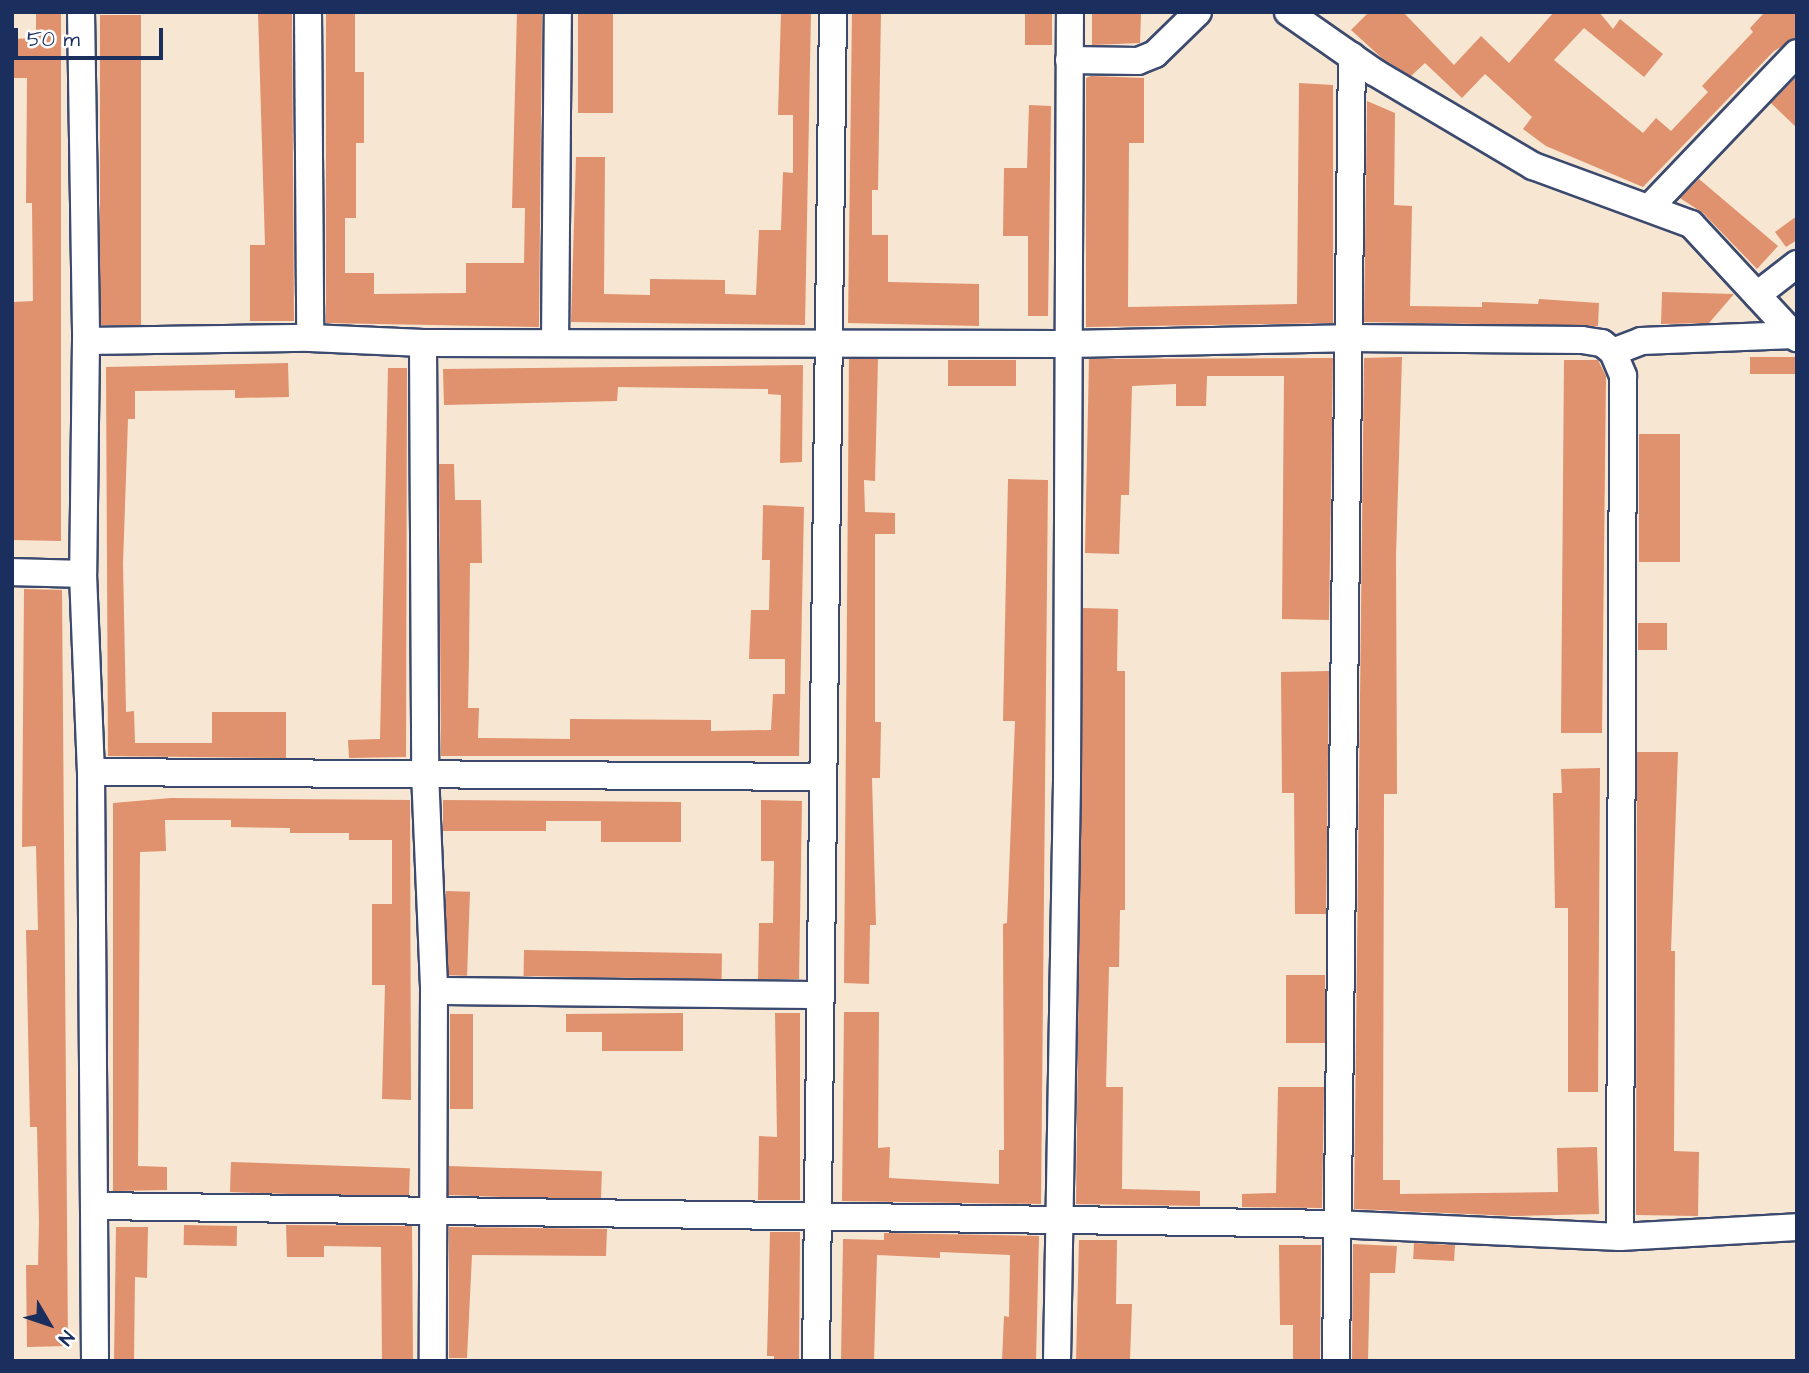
<!DOCTYPE html>
<html>
<head>
<meta charset="utf-8">
<style>
	body { margin:0 }
	#map { position:relative; width:1809px; height:1373px; overflow:hidden; background:#f7e6d2; font-family:"Architects Daughter",sans-serif }
	div>[style] { position:absolute }
	[style*='--x'] { left:calc(var(--x)*1px); top:calc(var(--y)*1px); width:calc(var(--w)*1px); rotate:calc(var(--a)*1deg) }
	.building>* { inset:0; background:#e0916d; transform-origin:0 0 }
	.roads { filter:drop-shadow(2px 0 #3c4a6f) drop-shadow(-2px 0 #3c4a6f) drop-shadow(0 2px #3c4a6f) drop-shadow(0 -2px #3c4a6f) }
	.minor>* { height:26px; margin:-13px; padding:0 13px; transform-origin:13px; border-radius:13px; background:#fff }
	span { translate:-50% -50%; white-space:nowrap; text-align:center; line-height:1.15; -webkit-text-stroke:6px #fff; paint-order:stroke }
	.frame { position:absolute; inset:0; border:14px solid #1b2f5e; pointer-events:none }
	.north { position:absolute; left:14px; top:1289px; width:70px; height:70px; -webkit-text-stroke:5px #fff; paint-order:stroke; rotate:129deg; font-size:19px; font-weight:700; line-height:28px; text-align:center; color:#1b2f5e }
	.north::after { content:''; display:block; margin:auto; width:24px; height:32px; background:#1b2f5e; clip-path:polygon(50% 0,100% 100%,50% 72%,0 100%) }
	.scale { position:absolute; left:14px; top:28px; width:149px; height:32px; box-sizing:border-box; border:4px solid #1b2f5e; border-top:0; padding-left:9px; font-size:21px; line-height:24px; white-space:nowrap; color:#1b2f5e; -webkit-text-stroke:5px #fff; paint-order:stroke }
</style>
</head>
<body>
<div id="map">
	<div class="building">
		<div style="clip-path:polygon(36px 12px,61px 12px,61px 541px,12px 540px,14px 302px,33px 301px,32px 203px,26px 203px,27px 78px,12px 78px,12px 39px,36px 38px)"></div>
		<div style="clip-path:polygon(258px 12px,292px 12px,294px 321px,250px 321px,250px 245px,265px 245px)"></div>
		<div style="clip-path:polygon(326px 12px,355px 12px,355px 72px,364px 72px,364px 143px,356px 143px,356px 218px,345px 218px,345px 273px,374px 273px,374px 294px,466px 293px,466px 263px,524px 263px,525px 208px,512px 208px,517px 12px,542px 12px,539px 327px,326px 323px)"></div>
		<div style="left:578px;top:12px;width:35px;height:101px"></div>
		<div style="clip-path:polygon(781px 12px,811px 12px,805px 325px,571px 322px,576px 157px,605px 157px,604px 294px,650px 295px,650px 279px,725px 280px,725px 294px,756px 295px,759px 230px,781px 230px,783px 172px,793px 173px,793px 115px,778px 115px)"></div>
		<div style="clip-path:polygon(852px 12px,881px 12px,878px 190px,872px 190px,872px 235px,888px 235px,888px 282px,979px 284px,979px 326px,848px 323px)"></div>
		<div style="left:1025px;top:12px;width:27px;height:33px"></div>
		<div style="clip-path:polygon(1092px 12px,1141px 14px,1140px 43px,1092px 45px)"></div>
		<div style="clip-path:polygon(1369px 12px,1403px 12px,1454px 65px,1481px 36px,1509px 63px,1554px 12px,1599px 12px,1613px 29px,1620px 19px,1663px 54px,1644px 77px,1584px 28px,1554px 60px,1643px 133px,1656px 118px,1671px 131px,1708px 92px,1702px 86px,1753px 32px,1750px 28px,1765px 12px,1797px 12px,1797px 38px,1774px 51px,1643px 187px,1546px 146px,1523px 129px,1532px 117px,1485px 74px,1462px 98px,1425px 63px,1411px 76px,1383px 59px,1351px 30px)"></div>
		<div style="left:100px;top:15px;width:41px;height:310px"></div>
		<div style="clip-path:polygon(1091px 76px,1144px 78px,1144px 143px,1129px 143px,1128px 307px,1297px 304px,1299px 83px,1333px 85px,1333px 323px,1086px 327px,1086px 78px)"></div>
		<div style="clip-path:polygon(1797px 76px,1797px 128px,1771px 103px)"></div>
		<div style="clip-path:polygon(1367px 101px,1395px 113px,1394px 205px,1412px 206px,1410px 306px,1482px 307px,1482px 302px,1538px 304px,1539px 299px,1599px 303px,1598px 326px,1364px 322px)"></div>
		<div style="clip-path:polygon(1029px 105px,1051px 106px,1048px 316px,1028px 316px,1028px 236px,1003px 236px,1004px 168px,1027px 168px)"></div>
		<div style="clip-path:polygon(1699px 179px,1778px 246px,1757px 269px,1703px 213px,1680px 198px)"></div>
		<div style="clip-path:polygon(1797px 216px,1797px 240px,1786px 247px,1775px 232px)"></div>
		<div style="clip-path:polygon(1662px 292px,1734px 294px,1709px 323px,1661px 324px)"></div>
		<div style="clip-path:polygon(1402px 357px,1396px 555px,1397px 794px,1384px 794px,1383px 1180px,1400px 1180px,1400px 1194px,1558px 1192px,1557px 1148px,1597px 1147px,1599px 1214px,1514px 1216px,1354px 1209px,1364px 358px)"></div>
		<div style="left:1797px;top:357px;width:17px;height:47px;rotate:90deg"></div>
		<div style="clip-path:polygon(1333px 358px,1329px 620px,1282px 619px,1284px 376px,1207px 376px,1206px 406px,1176px 406px,1176px 384px,1132px 386px,1129px 495px,1121px 495px,1119px 554px,1085px 553px,1089px 359px)"></div>
		<div style="clip-path:polygon(849px 359px,878px 359px,875px 481px,864px 480px,865px 512px,895px 513px,895px 534px,875px 534px,875px 722px,881px 722px,880px 778px,872px 778px,876px 925px,870px 925px,869px 984px,844px 983px)"></div>
		<div style="left:948px;top:360px;width:68px;height:26px"></div>
		<div style="clip-path:polygon(1564px 360px,1598px 360px,1606px 376px,1602px 733px,1561px 733px)"></div>
		<div style="clip-path:polygon(288px 363px,289px 397px,235px 398px,235px 390px,135px 391px,135px 419px,128px 419px,123px 564px,126px 712px,134px 711px,135px 743px,212px 743px,212px 712px,286px 712px,286px 758px,108px 756px,106px 367px)"></div>
		<div style="clip-path:polygon(803px 365px,802px 462px,780px 463px,781px 395px,768px 394px,768px 389px,618px 387px,617px 401px,444px 405px,443px 369px)"></div>
		<div style="clip-path:polygon(388px 368px,407px 368px,406px 757px,349px 758px,348px 740px,380px 739px)"></div>
		<div style="left:1639px;top:434px;width:41px;height:128px"></div>
		<div style="clip-path:polygon(439px 464px,454px 464px,455px 500px,481px 500px,482px 563px,470px 563px,469px 656px,468px 708px,479px 708px,478px 738px,570px 739px,570px 719px,711px 720px,711px 731px,771px 730px,773px 694px,785px 694px,785px 659px,749px 659px,751px 610px,769px 610px,770px 560px,762px 560px,763px 505px,804px 507px,799px 756px,441px 756px)"></div>
		<div style="clip-path:polygon(1008px 479px,1048px 480px,1041px 1204px,842px 1201px,844px 1012px,879px 1012px,878px 1148px,890px 1147px,889px 1178px,999px 1184px,999px 1150px,1004px 1150px,1003px 924px,1007px 923px,1015px 721px,1003px 721px)"></div>
		<div style="clip-path:polygon(24px 589px,62px 590px,68px 1346px,27px 1347px,26px 1265px,38px 1265px,39px 1223px,37px 1127px,30px 1127px,26px 930px,38px 930px,36px 846px,22px 847px)"></div>
		<div style="clip-path:polygon(1083px 608px,1118px 609px,1117px 671px,1125px 671px,1125px 910px,1120px 910px,1119px 967px,1109px 967px,1106px 1087px,1123px 1087px,1122px 1189px,1200px 1191px,1200px 1206px,1076px 1204px)"></div>
		<div style="left:1638px;top:623px;width:29px;height:27px"></div>
		<div style="clip-path:polygon(1329px 671px,1326px 914px,1295px 914px,1294px 793px,1282px 793px,1281px 672px)"></div>
		<div style="clip-path:polygon(1637px 752px,1678px 752px,1671px 951px,1675px 951px,1674px 1151px,1699px 1152px,1698px 1216px,1636px 1215px)"></div>
		<div style="clip-path:polygon(1600px 768px,1598px 1092px,1568px 1092px,1568px 908px,1555px 908px,1553px 793px,1562px 793px,1561px 769px)"></div>
		<div style="clip-path:polygon(171px 798px,410px 800px,411px 1100px,382px 1099px,385px 985px,372px 985px,372px 904px,392px 904px,392px 840px,349px 840px,349px 833px,290px 833px,290px 828px,231px 827px,231px 820px,165px 820px,166px 851px,140px 852px,138px 1166px,167px 1167px,167px 1190px,113px 1191px,113px 803px)"></div>
		<div style="clip-path:polygon(443px 800px,681px 802px,681px 842px,601px 842px,601px 821px,546px 821px,546px 831px,443px 831px)"></div>
		<div style="clip-path:polygon(761px 800px,802px 801px,799px 979px,758px 979px,759px 923px,773px 923px,774px 861px,761px 861px)"></div>
		<div style="left:446px;top:891px;width:24px;height:84px;rotate:2deg"></div>
		<div style="left:524px;top:950px;width:198px;height:26px;rotate:1deg"></div>
		<div style="left:1286px;top:975px;width:39px;height:68px"></div>
		<div style="clip-path:polygon(683px 1013px,683px 1051px,602px 1051px,602px 1032px,566px 1032px,566px 1014px)"></div>
		<div style="clip-path:polygon(775px 1013px,800px 1013px,800px 1200px,758px 1200px,759px 1136px,777px 1137px)"></div>
		<div style="left:450px;top:1014px;width:23px;height:95px"></div>
		<div style="clip-path:polygon(1278px 1087px,1324px 1087px,1322px 1208px,1242px 1207px,1242px 1194px,1276px 1193px)"></div>
		<div style="left:231px;top:1162px;width:179px;height:30px;rotate:2deg"></div>
		<div style="left:449px;top:1166px;width:153px;height:29px;rotate:2deg"></div>
		<div style="left:184px;top:1225px;width:53px;height:20px;rotate:1deg"></div>
		<div style="clip-path:polygon(286px 1225px,412px 1226px,413px 1361px,382px 1361px,381px 1247px,324px 1246px,324px 1257px,287px 1257px)"></div>
		<div style="clip-path:polygon(116px 1227px,148px 1227px,147px 1278px,135px 1277px,134px 1361px,114px 1361px)"></div>
		<div style="clip-path:polygon(449px 1227px,607px 1229px,606px 1256px,472px 1255px,467px 1358px,449px 1358px)"></div>
		<div style="clip-path:polygon(770px 1232px,800px 1232px,799px 1361px,774px 1361px,774px 1356px,767px 1356px)"></div>
		<div style="clip-path:polygon(884px 1233px,1039px 1236px,1036px 1361px,1002px 1361px,1004px 1316px,1009px 1317px,1010px 1255px,940px 1252px,940px 1258px,877px 1255px,874px 1361px,841px 1361px,843px 1239px,884px 1240px)"></div>
		<div style="clip-path:polygon(1079px 1240px,1117px 1240px,1116px 1304px,1132px 1304px,1130px 1359px,1076px 1361px)"></div>
		<div style="left:1414px;top:1243px;width:41px;height:16px;rotate:3deg"></div>
		<div style="clip-path:polygon(1353px 1244px,1397px 1246px,1395px 1273px,1370px 1273px,1368px 1361px,1352px 1361px)"></div>
		<div style="clip-path:polygon(1279px 1245px,1321px 1245px,1320px 1361px,1293px 1361px,1293px 1325px,1280px 1325px)"></div>
	</div>
	<div class="roads">
		<div class="minor">
			<div style="--x:81;--y:12;--w:329;--a:89.1"></div>
			<div style="--x:86;--y:341;--w:233;--a:90.7"></div>
			<div style="--x:83;--y:574;--w:198;--a:87.7"></div>
			<div style="--x:91;--y:772;--w:589;--a:89.61"></div>
			<div style="--x:308;--y:12;--w:326;--a:89.6"></div>
			<div style="--x:1288;--y:12;--w:105;--a:34.9"></div>
			<div style="--x:1374;--y:72;--w:185;--a:30.6"></div>
			<div style="--x:1533;--y:166;--w:168;--a:20.2"></div>
			<div style="--x:1691;--y:224;--w:156;--a:47.1"></div>
			<div style="--x:1069;--y:60;--w:69;--a:0.8"></div>
			<div style="--x:1138;--y:61;--w:18;--a:-22"></div>
			<div style="--x:1155;--y:54;--w:60;--a:-44.3"></div>
			<div style="--x:1649;--y:208;--w:214;--a:-46.3"></div>
			<div style="--x:1757;--y:295;--w:51;--a:-37.8"></div>
			<div style="--x:86;--y:341;--w:224;--a:-0.8"></div>
			<div style="--x:310;--y:338;--w:113;--a:2.5"></div>
			<div style="--x:423;--y:343;--w:643;--a:0.09"></div>
			<div style="--x:1066;--y:344;--w:280;--a:-1.2"></div>
			<div style="--x:1346;--y:338;--w:236;--a:0.5"></div>
			<div style="--x:1582;--y:340;--w:20;--a:9"></div>
			<div style="--x:1602;--y:343;--w:14;--a:39"></div>
			<div style="--x:1613;--y:352;--w:26;--a:67"></div>
			<div style="--x:1623;--y:376;--w:861;--a:90.2"></div>
			<div style="--x:1620;--y:1237;--w:281;--a:-177.4"></div>
			<div style="--x:1339;--y:1224;--w:1244;--a:-179.17"></div>
			<div style="--x:555;--y:342;--w:330;--a:-89.5"></div>
			<div style="--x:423;--y:343;--w:429;--a:89.7"></div>
			<div style="--x:425;--y:772;--w:219;--a:87.6"></div>
			<div style="--x:434;--y:991;--w:370;--a:90.2"></div>
			<div style="--x:1613;--y:352;--w:30;--a:-21"></div>
			<div style="--x:1641;--y:341;--w:154;--a:-2.2"></div>
			<div style="--x:12;--y:572;--w:71;--a:1.6"></div>
			<div style="--x:91;--y:772;--w:729;--a:0.39"></div>
			<div style="--x:434;--y:991;--w:386;--a:0.6"></div>
			<div style="--x:1620;--y:1237;--w:177;--a:-3.2"></div>
			<div style="--x:816;--y:1361;--w:1349;--a:-89.28"></div>
			<div style="--x:1057;--y:1361;--w:580;--a:-89.01"></div>
			<div style="--x:1067;--y:781;--w:769;--a:-89.78"></div>
			<div style="--x:1336;--y:1361;--w:1305;--a:-89.3"></div>
		</div>
	</div>
	<div class="frame"></div>
	<div class="north">N</div>
	<div class="scale">50 m</div>
</div>
</body>
</html>
